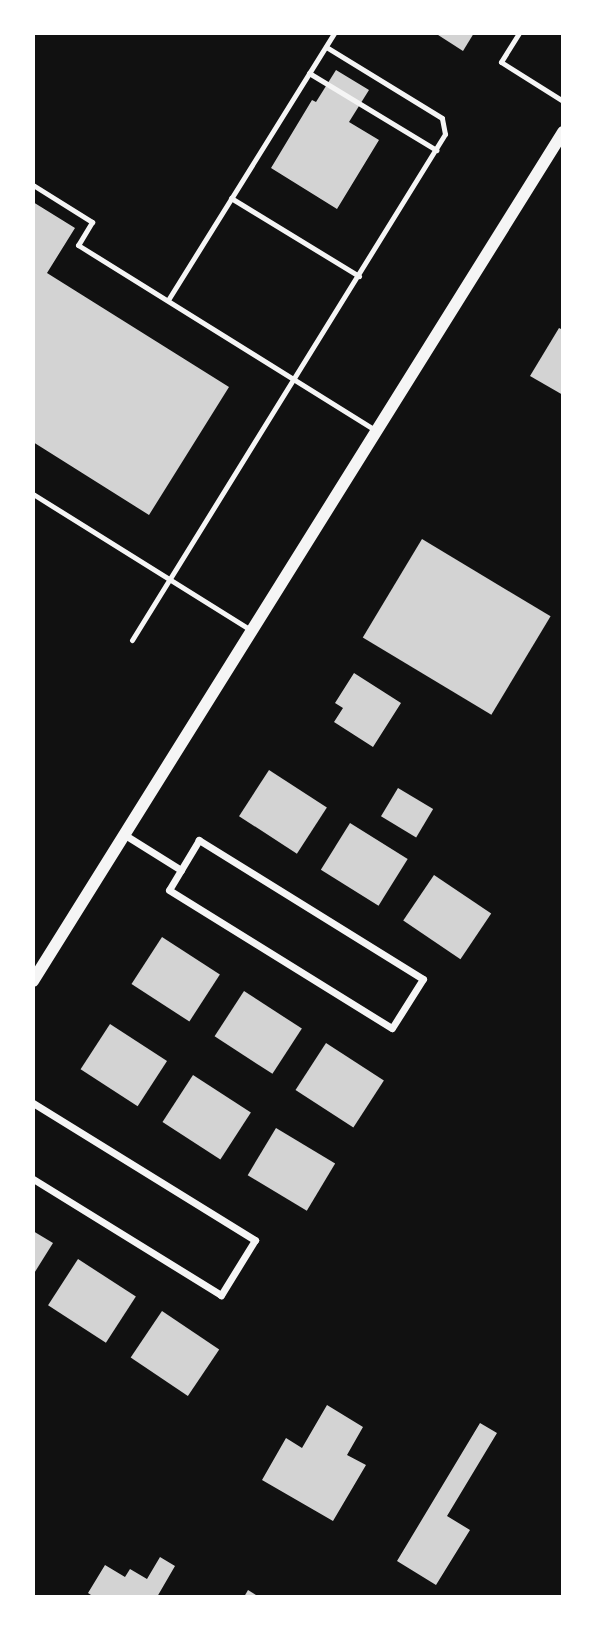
<!DOCTYPE html>
<html>
<head>
<meta charset="utf-8">
<style>
	body { margin:0 }
	#map { position:relative; width:596px; height:1630px; overflow:hidden; background:#111; font-family:Roboto,sans-serif }
	div>[style] { position:absolute }
	[style*='--x'] { left:calc(var(--x)*1px); top:calc(var(--y)*1px); width:calc(var(--w)*1px); rotate:calc(var(--a)*1deg) }
	.building>* { inset:0; background:#d3d3d3; transform-origin:0 0 }
	.service>* { height:5px; margin:-2.5px; padding:0 2.5px; transform-origin:2.5px; border-radius:2.5px; background:#f5f5f5 }
	.minor>* { height:7px; margin:-3.5px; padding:0 3.5px; transform-origin:3.5px; border-radius:3.5px; background:#f5f5f5 }
	.tertiary>* { height:12px; margin:-6px; padding:0 6px; transform-origin:6px; border-radius:6px; background:#f5f5f5 }
	span { translate:-50% -50%; white-space:nowrap; text-align:center; line-height:1.15; -webkit-text-stroke:5px #fff; paint-order:stroke }
	.frame { position:absolute; inset:0; border:35px solid #fff; pointer-events:none }
</style>
</head>
<body>
<div id="map">
	<div class="building">
		<div style="clip-path:polygon(435px 33px,474px 33px,463px 51px)"></div>
		<div style="clip-path:polygon(336px 70px,369px 90px,349px 122px,379px 140px,337px 209px,271px 168px,312px 100px,316px 102px)"></div>
		<div style="clip-path:polygon(33px 202px,75px 228px,47px 273px,229px 387px,149px 515px,33px 442px)"></div>
		<div style="clip-path:polygon(559px 328px,563px 330px,563px 395px,530px 376px)"></div>
		<div style="left:422px;top:539px;width:150px;height:115px;rotate:31deg"></div>
		<div style="clip-path:polygon(354px 673px,401px 703px,373px 747px,334px 722px,343px 708px,335px 703px)"></div>
		<div style="left:269px;top:770px;width:69px;height:55px;rotate:33deg"></div>
		<div style="left:398px;top:788px;width:41px;height:33px;rotate:31deg"></div>
		<div style="left:350px;top:823px;width:68px;height:55px;rotate:32deg"></div>
		<div style="left:434px;top:875px;width:69px;height:55px;rotate:34deg"></div>
		<div style="left:162px;top:937px;width:69px;height:56px;rotate:33deg"></div>
		<div style="left:244px;top:991px;width:69px;height:54px;rotate:33deg"></div>
		<div style="left:110px;top:1024px;width:68px;height:54px;rotate:33deg"></div>
		<div style="left:326px;top:1043px;width:69px;height:56px;rotate:33deg"></div>
		<div style="left:193px;top:1075px;width:69px;height:56px;rotate:33deg"></div>
		<div style="left:276px;top:1128px;width:69px;height:55px;rotate:31deg"></div>
		<div style="clip-path:polygon(33px 1231px,53px 1243px,33px 1275px)"></div>
		<div style="left:78px;top:1259px;width:69px;height:55px;rotate:33deg"></div>
		<div style="left:162px;top:1311px;width:69px;height:56px;rotate:34deg"></div>
		<div style="clip-path:polygon(327px 1405px,363px 1427px,347px 1455px,366px 1465px,333px 1521px,262px 1480px,286px 1438px,302px 1448px)"></div>
		<div style="clip-path:polygon(480px 1423px,497px 1433px,447px 1516px,470px 1530px,436px 1585px,397px 1561px)"></div>
		<div style="clip-path:polygon(160px 1557px,175px 1566px,157px 1597px,94px 1597px,88px 1593px,105px 1565px,125px 1577px,130px 1569px,147px 1579px)"></div>
		<div style="clip-path:polygon(248px 1590px,259px 1597px,244px 1597px)"></div>
	</div>
	<div class="service">
		<div style="--x:519;--y:33;--w:34;--a:122"></div>
		<div style="--x:501;--y:62;--w:73;--a:32.2"></div>
		<div style="--x:309;--y:73;--w:149;--a:31.2"></div>
		<div style="--x:33;--y:185;--w:70;--a:32.1"></div>
		<div style="--x:92;--y:222;--w:27;--a:121"></div>
		<div style="--x:78;--y:245;--w:352;--a:31.9"></div>
		<div style="--x:231;--y:198;--w:150;--a:31.4"></div>
		<div style="--x:168;--y:300;--w:314;--a:-58.1"></div>
		<div style="--x:33;--y:494;--w:257;--a:32"></div>
		<div style="--x:132;--y:640;--w:595;--a:-58.26"></div>
		<div style="--x:445;--y:134;--w:16;--a:-101"></div>
		<div style="--x:442;--y:118;--w:136;--a:-148.5"></div>
	</div>
	<div class="minor">
		<div style="--x:125;--y:835;--w:66;--a:32"></div>
		<div style="--x:181;--y:870;--w:23;--a:121"></div>
		<div style="--x:169;--y:890;--w:262;--a:31.8"></div>
		<div style="--x:392;--y:1028;--w:58;--a:-57.7"></div>
		<div style="--x:423;--y:979;--w:264;--a:-148.2"></div>
		<div style="--x:199;--y:840;--w:35;--a:121"></div>
		<div style="--x:33;--y:1103;--w:261;--a:31.7"></div>
		<div style="--x:255;--y:1240;--w:65;--a:121.7"></div>
		<div style="--x:221;--y:1295;--w:221;--a:-148.3"></div>
	</div>
	<div class="tertiary">
		<div style="--x:33;--y:981;--w:1001;--a:-58.02"></div>
	</div>
	<div class="frame"></div>
</div>
</body>
</html>
